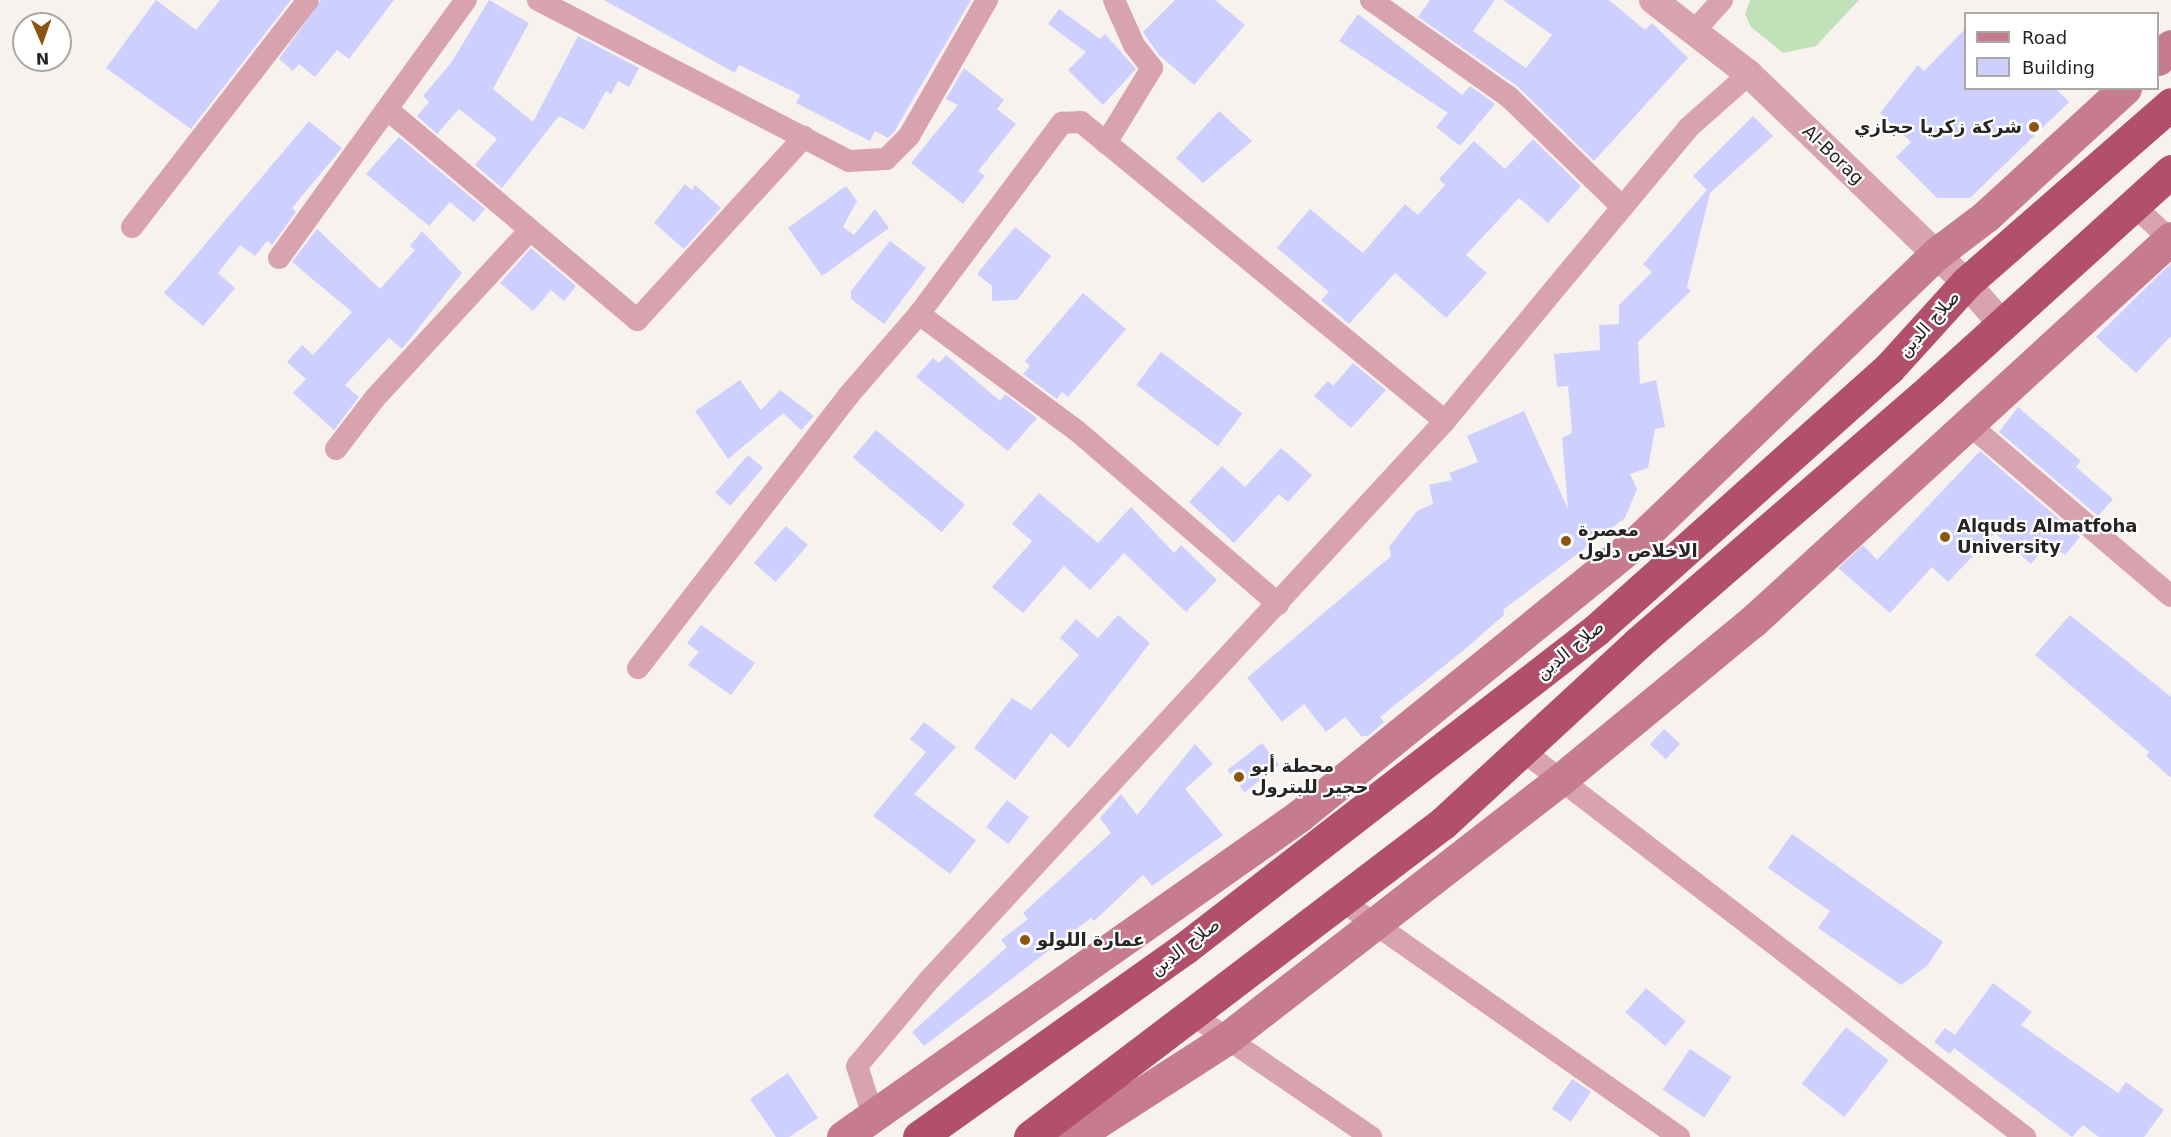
<!DOCTYPE html>
<html>
<head>
<meta charset="utf-8">
<style>
	body { margin:0 }
	#map { position:relative; width:2171px; height:1137px; overflow:hidden; background:#f8f2ee; font-family:"DejaVu Sans",Cairo,sans-serif }
	div>[style] { position:absolute }
	[style*='--x'] { left:calc(var(--x)*1px); top:calc(var(--y)*1px); width:calc(var(--w)*1px); rotate:calc(var(--a)*1deg) }
	.green>* { inset:0; background:#c1e1b9 }
	.building>* { inset:0; background:#cdcffe; transform-origin:0 0 }
	.minor>* { height:22px; margin:-11px; padding:0 11px; transform-origin:11px; border-radius:11px; background:#d8a3af }
	.tertiary>* { height:28px; margin:-14px; padding:0 14px; transform-origin:14px; border-radius:14px; background:#d8a3af }
	.secondary>* { height:33px; margin:-16.5px; padding:0 16.5px; transform-origin:16.5px; border-radius:16.5px; background:#c77b8f }
	.trunk>* { height:33px; margin:-16.5px; padding:0 16.5px; transform-origin:16.5px; border-radius:16.5px; background:#b24f6d }
	.dots>* { width:16px; height:16px; translate:-50% -50%; box-sizing:border-box; border:3px solid #fff; border-radius:50% }
	span { translate:-50% -50%; white-space:nowrap; text-align:center; line-height:1.15; -webkit-text-stroke:4.5px #fff; paint-order:stroke }
	.poi-label { font-size:18px; color:#272524; font-weight:700 }
	.right { translate:-100% -50%; text-align:right }
	.left { translate:0 -50%; text-align:left }
	.street-label { font-size:18px; color:#272524 }
	.legend { position:absolute; left:1964px; top:12px; width:195px; height:78px; box-sizing:border-box; background:#fff; border:2px solid #a9a8a7; margin:0; padding:8px 10px; list-style:none; font-size:18px; color:#272524 }
	.legend li { display:flex; align-items:center; gap:12px; height:30px }
	.legend b { width:30px; border:2px solid #a9a8a7 }
	.north { position:absolute; left:12px; top:12px; width:60px; height:60px; box-sizing:border-box; background:#fff; border:2px solid #a9a8a7; border-radius:50%; rotate:178deg; font-size:16px; font-weight:700; line-height:24px; text-align:center; color:#272524 }
	.north::after { content:''; display:block; margin:auto; width:21px; height:27px; background:#8d550c; clip-path:polygon(50% 0,100% 100%,50% 72%,0 100%) }
</style>
</head>
<body>
<div id="map">
	<div class="green">
		<div style="clip-path:polygon(1750px 0,1859px 0,1816px 46px,1783px 53px,1751px 27px,1745px 14px)"></div>
	</div>
	<div class="building">
		<div style="clip-path:polygon(156px 0,196px 30px,220px 0,291px 0,191px 129px,106px 68px)"></div>
		<div style="clip-path:polygon(321px 0,394px 0,349px 59px,337px 50px,315px 77px,299px 64px,293px 71px,279px 59px)"></div>
		<div style="clip-path:polygon(489px 0,529px 23px,493px 89px,533px 122px,578px 36px,639px 68px,629px 87px,618px 81px,611px 94px,606px 91px,584px 130px,559px 116px,502px 188px,475px 165px,497px 139px,459px 109px,437px 134px,417px 116px,429px 102px,423px 96px,451px 63px)"></div>
		<div style="clip-path:polygon(604px 0,971px 0,894px 132px,888px 138px,875px 131px,870px 141px,796px 103px,800px 95px,739px 65px,735px 73px)"></div>
		<div style="clip-path:polygon(1175px 0,1215px 0,1245px 25px,1194px 85px,1159px 55px,1143px 32px)"></div>
		<div style="clip-path:polygon(1430px 0,1495px 0,1473px 31px,1526px 68px,1552px 35px,1503px 0,1609px 0,1645px 30px,1652px 23px,1688px 58px,1594px 161px,1517px 86px,1418px 17px)"></div>
		<div style="clip-path:polygon(1059px 9px,1100px 39px,1105px 34px,1136px 69px,1103px 105px,1068px 70px,1086px 52px,1048px 24px)"></div>
		<div style="clip-path:polygon(1358px 14px,1462px 95px,1470px 86px,1495px 104px,1460px 146px,1436px 127px,1448px 113px,1339px 41px)"></div>
		<div style="clip-path:polygon(1965px 29px,1965px 88px,2055px 88px,2069px 102px,1970px 198px,1937px 198px,1896px 157px,1911px 142px,1880px 113px,1918px 65px,1924px 71px)"></div>
		<div style="clip-path:polygon(964px 68px,1004px 100px,997px 109px,1016px 124px,978px 171px,985px 176px,963px 204px,911px 163px,958px 105px,946px 99px)"></div>
		<div style="clip-path:polygon(1219px 111px,1252px 141px,1203px 183px,1176px 158px)"></div>
		<div style="clip-path:polygon(1753px 116px,1773px 136px,1710px 193px,1687px 287px,1691px 291px,1638px 342px,1640px 384px,1656px 380px,1665px 427px,1655px 429px,1648px 468px,1630px 474px,1637px 489px,1625px 518px,1503px 610px,1504px 615px,1464px 650px,1380px 717px,1384px 722px,1368px 736px,1361px 736px,1345px 717px,1326px 732px,1304px 704px,1282px 722px,1247px 678px,1391px 556px,1389px 547px,1417px 511px,1433px 504px,1429px 485px,1452px 480px,1449px 473px,1478px 462px,1467px 436px,1524px 411px,1568px 509px,1562px 438px,1572px 433px,1568px 386px,1557px 387px,1554px 354px,1600px 350px,1599px 325px,1619px 324px,1619px 305px,1652px 272px,1643px 264px,1707px 190px,1693px 176px)"></div>
		<div style="clip-path:polygon(309px 121px,342px 148px,292px 208px,296px 212px,272px 245px,267px 241px,255px 256px,240px 245px,218px 273px,235px 288px,203px 326px,164px 293px)"></div>
		<div style="clip-path:polygon(399px 137px,485px 209px,474px 222px,450px 202px,429px 226px,366px 174px)"></div>
		<div style="clip-path:polygon(1533px 139px,1581px 186px,1548px 223px,1519px 198px,1466px 255px,1487px 273px,1446px 318px,1395px 273px,1349px 324px,1321px 300px,1329px 292px,1277px 248px,1310px 209px,1363px 253px,1405px 204px,1418px 215px,1445px 185px,1439px 179px,1474px 141px,1505px 169px)"></div>
		<div style="clip-path:polygon(685px 184px,692px 190px,695px 185px,721px 208px,684px 249px,654px 223px)"></div>
		<div style="clip-path:polygon(846px 186px,857px 201px,843px 227px,854px 235px,875px 209px,889px 228px,822px 276px,788px 228px)"></div>
		<div style="clip-path:polygon(1015px 227px,1051px 256px,1017px 300px,992px 301px,992px 286px,977px 274px)"></div>
		<div style="clip-path:polygon(317px 229px,380px 289px,415px 250px,410px 246px,422px 231px,462px 273px,402px 349px,389px 338px,345px 385px,359px 397px,334px 430px,293px 393px,306px 379px,287px 362px,302px 345px,313px 355px,352px 312px,292px 262px)"></div>
		<div style="clip-path:polygon(890px 241px,926px 268px,884px 324px,851px 299px,851px 291px)"></div>
		<div style="clip-path:polygon(531px 248px,576px 286px,564px 301px,551px 290px,533px 311px,500px 283px)"></div>
		<div style="clip-path:polygon(2171px 263px,2171px 336px,2136px 373px,2096px 337px)"></div>
		<div style="clip-path:polygon(1083px 293px,1126px 329px,1068px 397px,1062px 392px,1057px 399px,1023px 374px,1030px 366px,1025px 361px)"></div>
		<div style="left:1161px;top:352px;width:102px;height:41px;rotate:37deg"></div>
		<div style="clip-path:polygon(946px 355px,1000px 401px,1005px 394px,1037px 418px,1008px 451px,916px 377px,933px 358px,939px 363px)"></div>
		<div style="clip-path:polygon(1353px 363px,1386px 390px,1351px 428px,1314px 396px,1328px 381px,1333px 386px)"></div>
		<div style="clip-path:polygon(740px 380px,761px 410px,780px 390px,814px 416px,801px 430px,783px 413px,728px 459px,695px 411px)"></div>
		<div style="clip-path:polygon(2018px 407px,2081px 461px,2076px 467px,2113px 499px,2098px 516px,1999px 432px)"></div>
		<div style="left:876px;top:430px;width:116px;height:36px;rotate:40deg"></div>
		<div style="clip-path:polygon(1281px 448px,1312px 475px,1288px 502px,1279px 494px,1234px 543px,1189px 502px,1222px 466px,1245px 487px)"></div>
		<div style="clip-path:polygon(1980px 451px,2080px 537px,2065px 555px,2049px 543px,2031px 564px,1995px 533px,1948px 582px,1932px 567px,1890px 613px,1838px 568px,1863px 545px,1877px 560px)"></div>
		<div style="left:748px;top:455px;width:20px;height:50px;rotate:41deg"></div>
		<div style="clip-path:polygon(1039px 493px,1098px 543px,1131px 507px,1174px 553px,1181px 545px,1217px 580px,1186px 612px,1124px 553px,1090px 590px,1064px 566px,1023px 613px,992px 587px,1032px 541px,1012px 524px)"></div>
		<div style="left:786px;top:526px;width:29px;height:49px;rotate:41deg"></div>
		<div style="clip-path:polygon(1118px 615px,1150px 643px,1069px 748px,1051px 733px,1015px 780px,974px 748px,1012px 698px,1031px 710px,1079px 655px,1060px 638px,1076px 619px,1098px 638px)"></div>
		<div style="clip-path:polygon(2070px 615px,2171px 697px,2171px 778px,2146px 756px,2149px 752px,2035px 655px)"></div>
		<div style="clip-path:polygon(701px 625px,755px 663px,731px 695px,688px 665px,699px 652px,687px 643px)"></div>
		<div style="clip-path:polygon(924px 722px,956px 747px,914px 794px,976px 840px,950px 874px,873px 816px,926px 752px,910px 739px)"></div>
		<div style="left:1664px;top:729px;width:22px;height:21px;rotate:43deg"></div>
		<div style="left:1262px;top:743px;width:28px;height:44px;rotate:52deg"></div>
		<div style="clip-path:polygon(1195px 744px,1213px 764px,1185px 789px,1223px 835px,1152px 886px,1143px 875px,1094px 921px,1091px 918px,924px 1046px,912px 1032px,1007px 947px,1001px 940px,1028px 919px,1023px 913px,1111px 833px,1100px 818px,1121px 794px,1137px 815px)"></div>
		<div style="left:1007px;top:800px;width:28px;height:34px;rotate:38deg"></div>
		<div style="clip-path:polygon(1792px 834px,1943px 942px,1927px 966px,1901px 985px,1818px 928px,1830px 911px,1768px 868px)"></div>
		<div style="clip-path:polygon(1993px 983px,2032px 1012px,2021px 1025px,2118px 1093px,2126px 1082px,2164px 1110px,2144px 1137px,2099px 1137px,2083px 1125px,2072px 1137px,1954px 1048px,1950px 1054px,1934px 1042px,1945px 1028px,1955px 1035px)"></div>
		<div style="left:1646px;top:988px;width:52px;height:32px;rotate:40deg"></div>
		<div style="left:1846px;top:1027px;width:54px;height:72px;rotate:38deg"></div>
		<div style="left:1690px;top:1049px;width:50px;height:49px;rotate:34deg"></div>
		<div style="clip-path:polygon(788px 1073px,818px 1118px,789px 1137px,776px 1137px,750px 1099px)"></div>
		<div style="left:1572px;top:1079px;width:23px;height:36px;rotate:34deg"></div>
	</div>
	<div class="minor">
		<div style="--x:538;--y:0;--w:350;--a:27.4"></div>
		<div style="--x:849;--y:161;--w:37;--a:-3"></div>
		<div style="--x:886;--y:159;--w:33;--a:-45"></div>
		<div style="--x:909;--y:136;--w:157;--a:-60.2"></div>
		<div style="--x:1371;--y:0;--w:169;--a:35.1"></div>
		<div style="--x:1509;--y:97;--w:158;--a:44.2"></div>
		<div style="--x:1696;--y:29;--w:39;--a:-48"></div>
		<div style="--x:388;--y:110;--w:326;--a:40.1"></div>
		<div style="--x:637;--y:320;--w:248;--a:-47.6"></div>
		<div style="--x:1106;--y:143;--w:88;--a:-58.5"></div>
		<div style="--x:1152;--y:68;--w:29;--a:-128"></div>
		<div style="--x:1134;--y:45;--w:49;--a:-114"></div>
		<div style="--x:2133;--y:205;--w:52;--a:42.6"></div>
		<div style="--x:132;--y:227;--w:287;--a:-52.2"></div>
		<div style="--x:279;--y:258;--w:319;--a:-54.1"></div>
		<div style="--x:919;--y:314;--w:195;--a:36.5"></div>
		<div style="--x:1076;--y:430;--w:267;--a:40.7"></div>
		<div style="--x:1971;--y:426;--w:262;--a:40.4"></div>
		<div style="--x:336;--y:449;--w:64;--a:-52.6"></div>
		<div style="--x:375;--y:398;--w:226;--a:-47.3"></div>
		<div style="--x:638;--y:668;--w:344;--a:-52.3"></div>
		<div style="--x:848;--y:396;--w:108;--a:-49.1"></div>
		<div style="--x:919;--y:314;--w:239;--a:-53.2"></div>
		<div style="--x:1062;--y:123;--w:19;--a:-3"></div>
		<div style="--x:1081;--y:122;--w:471;--a:39.4"></div>
		<div style="--x:1522;--y:750;--w:635;--a:37.57"></div>
		<div style="--x:1345;--y:903;--w:408;--a:35"></div>
		<div style="--x:1193;--y:1015;--w:216;--a:34.4"></div>
		<div style="--x:873;--y:1116;--w:52;--a:-107.7"></div>
		<div style="--x:857;--y:1066;--w:114;--a:-50"></div>
		<div style="--x:930;--y:979;--w:759;--a:-47.29"></div>
		<div style="--x:1445;--y:421;--w:381;--a:-50.3"></div>
		<div style="--x:1688;--y:128;--w:81;--a:-41.5"></div>
	</div>
	<div class="tertiary">
		<div style="--x:1653;--y:0;--w:121;--a:37.6"></div>
		<div style="--x:1749;--y:74;--w:301;--a:43.9"></div>
		<div style="--x:1966;--y:283;--w:55;--a:48.7"></div>
	</div>
	<div class="secondary">
		<div style="--x:2158;--y:59;--w:18;--a:-45"></div>
		<div style="--x:843;--y:1137;--w:558;--a:-35.14"></div>
		<div style="--x:1299;--y:816;--w:442;--a:-39.1"></div>
		<div style="--x:1642;--y:537;--w:408;--a:-43.9"></div>
		<div style="--x:1936;--y:254;--w:63;--a:-37.2"></div>
		<div style="--x:1986;--y:216;--w:189;--a:-42.6"></div>
		<div style="--x:1074;--y:1137;--w:181;--a:-32.8"></div>
		<div style="--x:1226;--y:1039;--w:423;--a:-37.8"></div>
		<div style="--x:1560;--y:780;--w:249;--a:-39.5"></div>
		<div style="--x:1752;--y:622;--w:568;--a:-42.5"></div>
	</div>
	<div class="trunk">
		<div style="--x:919;--y:1137;--w:326;--a:-35.4"></div>
		<div style="--x:1185;--y:948;--w:520;--a:-37.73"></div>
		<div style="--x:1596;--y:630;--w:393;--a:-41.8"></div>
		<div style="--x:1889;--y:368;--w:115;--a:-47.8"></div>
		<div style="--x:1966;--y:283;--w:272;--a:-41.1"></div>
		<div style="--x:1030;--y:1137;--w:519;--a:-37.25"></div>
		<div style="--x:1443;--y:823;--w:267;--a:-42.7"></div>
		<div style="--x:1639;--y:642;--w:388;--a:-40.9"></div>
		<div style="--x:1932;--y:388;--w:323;--a:-42.2"></div>
	</div>
	<div class="dots">
		<div style="left:2034px;top:127px;background:#8d550c"></div>
		<div style="left:1945px;top:537px;background:#8d550c"></div>
		<div style="left:1566px;top:541px;background:#8d550c"></div>
		<div style="left:1239px;top:777px;background:#8d550c"></div>
		<div style="left:1025px;top:940px;background:#8d550c"></div>
	</div>
	<div class="poi-label">
		<span class="right" style="left:2022px;top:127px">شركة زكريا حجازي</span>
		<span class="left" style="left:1957px;top:537px">Alquds Almatfoha<br>University</span>
		<span class="left" style="left:1578px;top:541px">معصرة<br>الاخلاص دلول</span>
		<span class="left" style="left:1251px;top:777px">محطة أبو<br>حجير للبترول</span>
		<span class="left" style="left:1037px;top:940px">عمارة اللولو</span>
	</div>
	<div class="street-label">
		<span style="left:1833px;top:155px;rotate:44deg">Al-Borag</span>
		<span style="left:1929px;top:324px;rotate:-48deg">صلاح الدين</span>
		<span style="left:1570px;top:650px;rotate:-39deg">صلاح الدين</span>
		<span style="left:1185px;top:947px;rotate:-37deg">صلاح الدين</span>
	</div>
	<ul class="legend">
	<li><b style="height:8px;background:#c77b8f"></b>Road</li>
	<li><b style="height:16px;background:#cdcffe"></b>Building</li>
	</ul>
	<div class="north">N</div>
</div>
</body>
</html>
